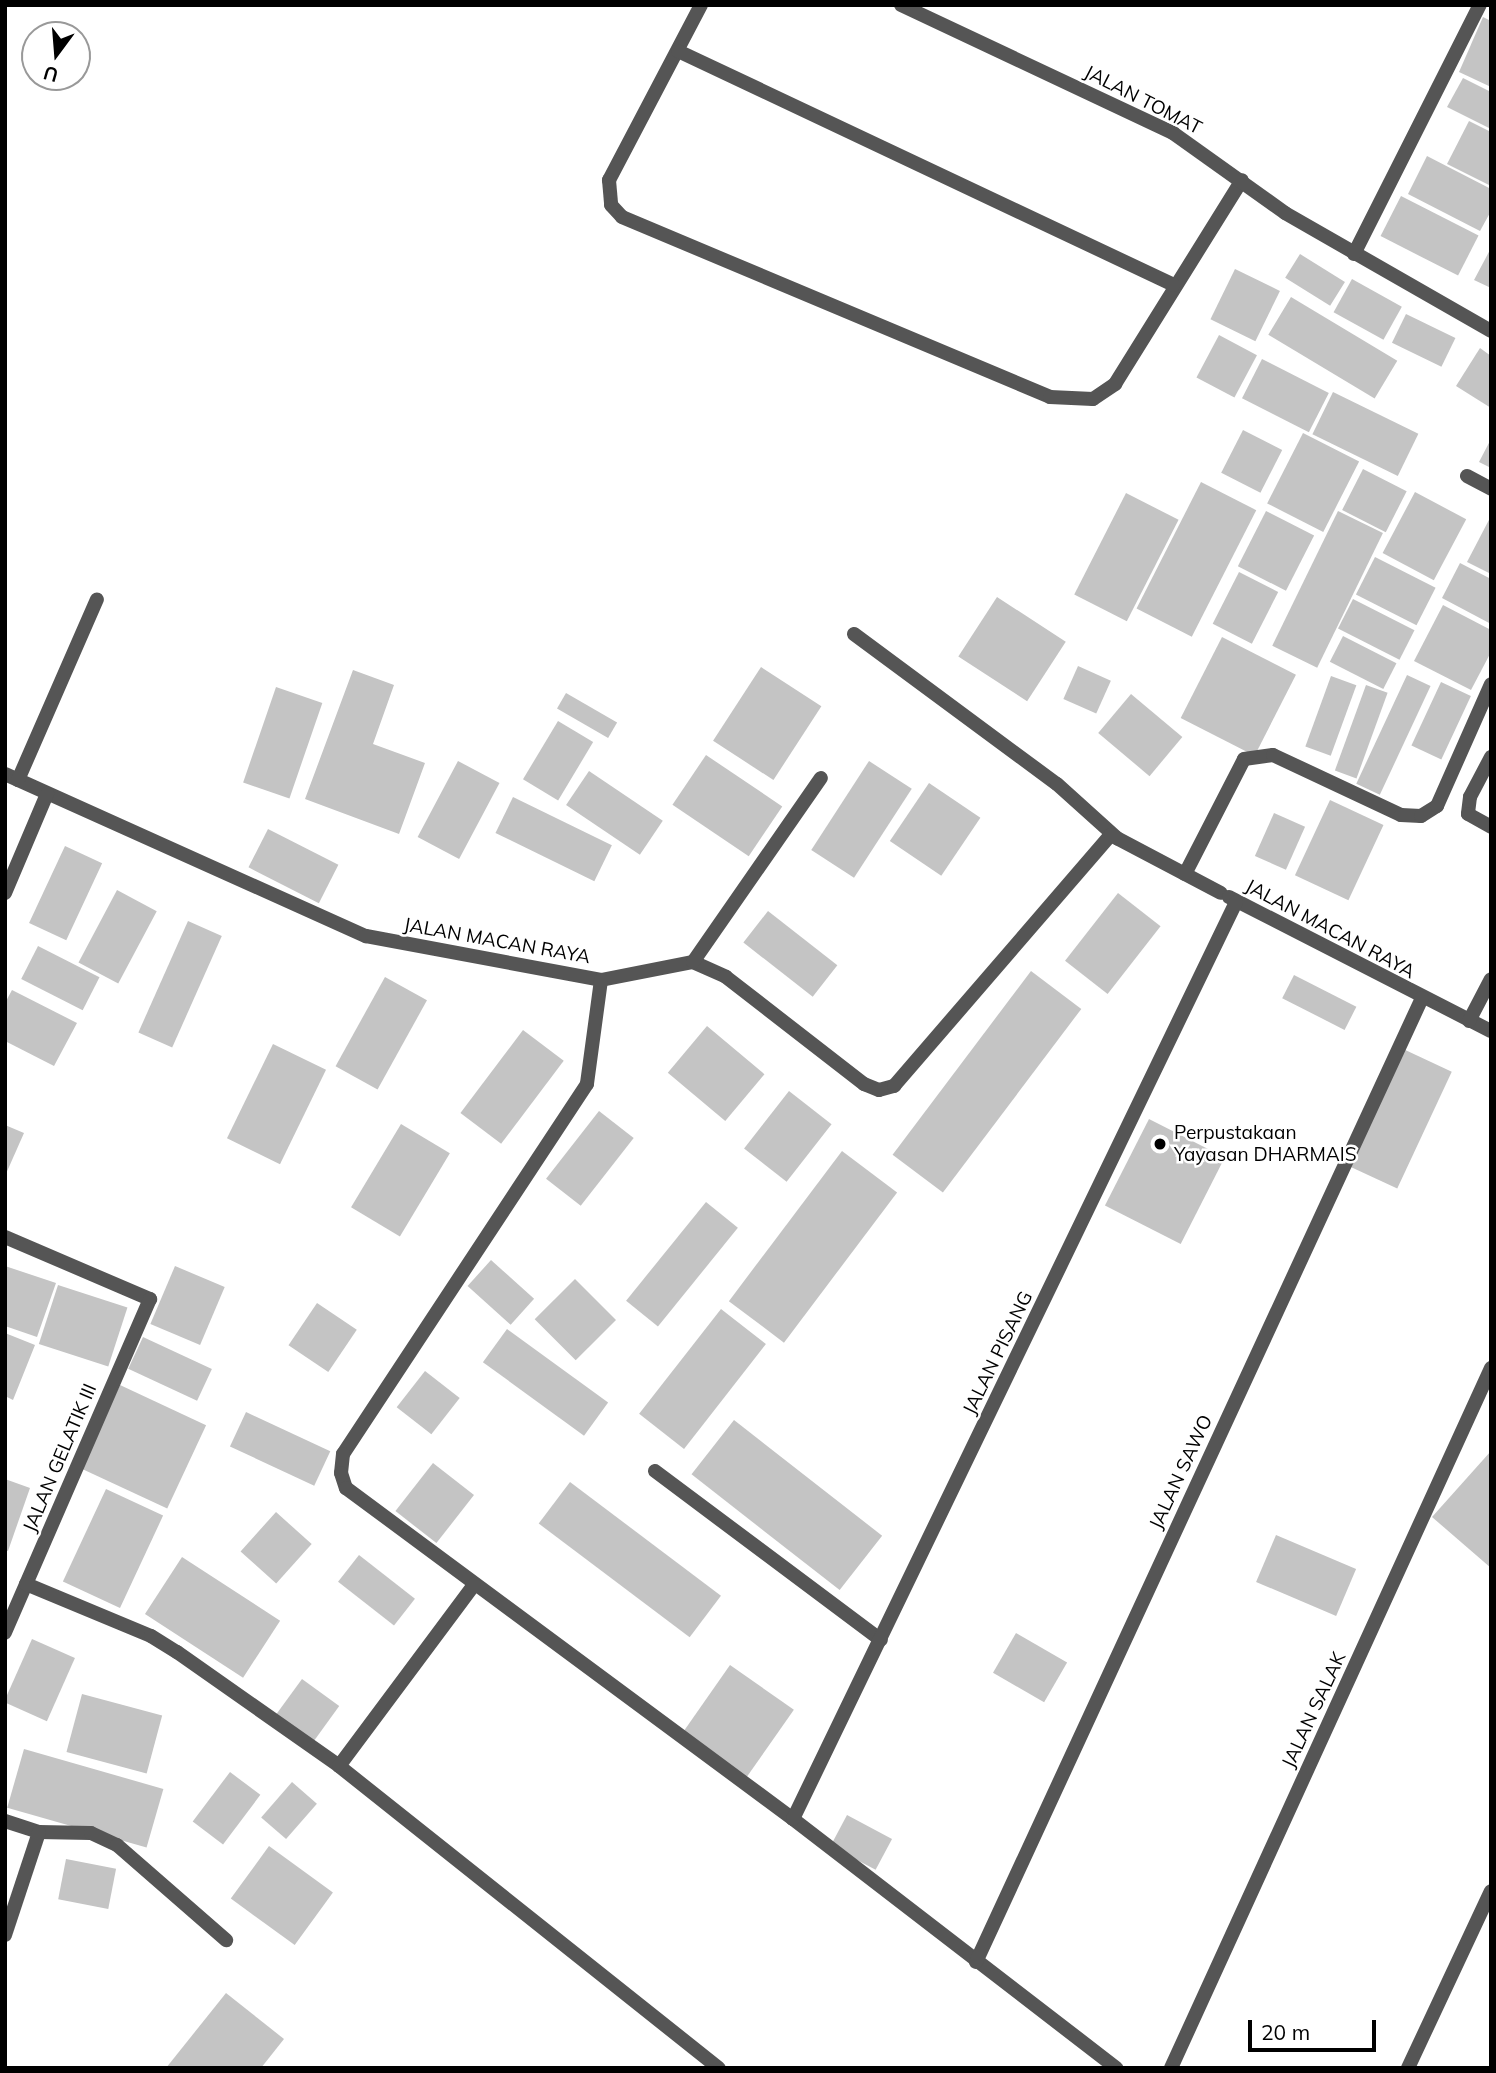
<!DOCTYPE html>
<html>
<head>
<meta charset="utf-8">
<style>
	body { margin:0 }
	#map { position:relative; width:1496px; height:2073px; overflow:hidden; background:#fff; font-family:Mulish,sans-serif }
	div>[style] { position:absolute }
	[style*='--x'] { left:calc(var(--x)*1px); top:calc(var(--y)*1px); width:calc(var(--w)*1px); rotate:calc(var(--a)*1deg) }
	.building>* { inset:0; background:#c4c4c4; transform-origin:0 0 }
	.lane>* { height:14px; margin:-7px; padding:0 7px; transform-origin:7px; border-radius:7px; background:#555 }
	.street>* { height:14px; margin:-7px; padding:0 7px; transform-origin:7px; border-radius:7px; background:#555 }
	.dots>* { width:19px; height:19px; translate:-50% -50%; box-sizing:border-box; border:4px solid #fff; border-radius:50% }
	span { translate:-50% -50%; white-space:nowrap; text-align:center; line-height:1.15; -webkit-text-stroke:5px #fff; paint-order:stroke }
	.street-label { font-size:19px; color:#000 }
	.poi-label { font-size:19px; color:#000 }
	.left { translate:0 -50%; text-align:left }
	.frame { position:absolute; inset:0; border:7px solid #000; pointer-events:none }
	.north { position:absolute; left:21px; top:21px; width:70px; height:70px; box-sizing:border-box; background:#fff; border:2px solid #999; border-radius:50%; rotate:196deg; font-size:19px; font-weight:700; line-height:28px; text-align:center; color:#000 }
	.north::after { content:''; display:block; margin:auto; width:24px; height:32px; background:#000; clip-path:polygon(50% 0,100% 100%,50% 72%,0 100%) }
	.scale { position:absolute; left:1248px; top:2020px; width:128px; height:32px; box-sizing:border-box; border:4px solid #000; border-top:0; padding-left:9px; font-size:21px; line-height:24px; white-space:nowrap; color:#000; -webkit-text-stroke:5px #fff; paint-order:stroke }
</style>
</head>
<body>
<div id="map">
	<div class="building">
		<div style="clip-path:polygon(1483px 17px,1491px 21px,1491px 87px,1459px 72px)"></div>
		<div style="clip-path:polygon(1463px 78px,1491px 92px,1491px 129px,1447px 107px)"></div>
		<div style="clip-path:polygon(1469px 121px,1491px 132px,1491px 186px,1447px 164px)"></div>
		<div style="clip-path:polygon(1427px 156px,1491px 189px,1491px 211px,1480px 231px,1408px 194px)"></div>
		<div style="left:1401px;top:196px;width:87px;height:45px;rotate:27deg"></div>
		<div style="clip-path:polygon(1491px 248px,1491px 288px,1474px 280px)"></div>
		<div style="left:1300px;top:254px;width:53px;height:28px;rotate:32deg"></div>
		<div style="left:1235px;top:269px;width:50px;height:56px;rotate:26deg"></div>
		<div style="left:1352px;top:279px;width:57px;height:38px;rotate:29deg"></div>
		<div style="left:1291px;top:297px;width:124px;height:44px;rotate:31deg"></div>
		<div style="left:1406px;top:314px;width:55px;height:32px;rotate:26deg"></div>
		<div style="left:1219px;top:335px;width:43px;height:48px;rotate:28deg"></div>
		<div style="clip-path:polygon(1480px 348px,1491px 356px,1491px 408px,1456px 386px)"></div>
		<div style="left:1262px;top:359px;width:75px;height:44px;rotate:27deg"></div>
		<div style="left:1333px;top:392px;width:95px;height:47px;rotate:26deg"></div>
		<div style="left:1243px;top:430px;width:44px;height:48px;rotate:27deg"></div>
		<div style="left:1303px;top:433px;width:63px;height:79px;rotate:27deg"></div>
		<div style="clip-path:polygon(1491px 439px,1491px 468px,1479px 462px)"></div>
		<div style="left:1363px;top:469px;width:49px;height:46px;rotate:27deg"></div>
		<div style="left:1201px;top:482px;width:62px;height:142px;rotate:27deg"></div>
		<div style="left:1415px;top:492px;width:58px;height:69px;rotate:28deg"></div>
		<div style="left:1126px;top:493px;width:59px;height:114px;rotate:27deg"></div>
		<div style="left:1266px;top:511px;width:54px;height:62px;rotate:27deg"></div>
		<div style="left:1338px;top:511px;width:50px;height:150px;rotate:26deg"></div>
		<div style="clip-path:polygon(1491px 516px,1491px 574px,1467px 562px)"></div>
		<div style="left:1375px;top:557px;width:68px;height:42px;rotate:27deg"></div>
		<div style="clip-path:polygon(1460px 563px,1491px 579px,1491px 624px,1442px 598px)"></div>
		<div style="left:1239px;top:572px;width:44px;height:58px;rotate:27deg"></div>
		<div style="left:997px;top:597px;width:82px;height:71px;rotate:33deg"></div>
		<div style="left:1353px;top:599px;width:69px;height:33px;rotate:27deg"></div>
		<div style="clip-path:polygon(1443px 605px,1491px 630px,1491px 652px,1471px 690px,1414px 661px)"></div>
		<div style="left:1343px;top:636px;width:60px;height:29px;rotate:27deg"></div>
		<div style="left:1222px;top:637px;width:83px;height:91px;rotate:27deg"></div>
		<div style="left:1078px;top:666px;width:36px;height:36px;rotate:24deg"></div>
		<div style="left:761px;top:667px;width:72px;height:88px;rotate:33deg"></div>
		<div style="clip-path:polygon(353px 670px,394px 685px,373px 744px,425px 763px,399px 834px,305px 799px)"></div>
		<div style="left:1407px;top:675px;width:26px;height:120px;rotate:25deg"></div>
		<div style="left:1331px;top:676px;width:27px;height:75px;rotate:20deg"></div>
		<div style="left:1441px;top:682px;width:33px;height:70px;rotate:25deg"></div>
		<div style="left:1366px;top:685px;width:23px;height:91px;rotate:20deg"></div>
		<div style="left:276px;top:687px;width:49px;height:101px;rotate:19deg"></div>
		<div style="left:566px;top:693px;width:59px;height:18px;rotate:30deg"></div>
		<div style="left:1131px;top:694px;width:67px;height:51px;rotate:40deg"></div>
		<div style="left:558px;top:721px;width:41px;height:68px;rotate:31deg"></div>
		<div style="left:706px;top:755px;width:92px;height:60px;rotate:34deg"></div>
		<div style="left:458px;top:761px;width:47px;height:86px;rotate:28deg"></div>
		<div style="left:869px;top:761px;width:51px;height:106px;rotate:33deg"></div>
		<div style="left:589px;top:771px;width:89px;height:41px;rotate:34deg"></div>
		<div style="left:929px;top:783px;width:62px;height:70px;rotate:34deg"></div>
		<div style="left:513px;top:797px;width:110px;height:40px;rotate:26deg"></div>
		<div style="left:1330px;top:800px;width:59px;height:83px;rotate:25deg"></div>
		<div style="left:1274px;top:813px;width:34px;height:47px;rotate:24deg"></div>
		<div style="left:268px;top:829px;width:79px;height:43px;rotate:27deg"></div>
		<div style="left:65px;top:846px;width:41px;height:85px;rotate:25deg"></div>
		<div style="left:117px;top:890px;width:45px;height:82px;rotate:28deg"></div>
		<div style="left:1118px;top:893px;width:54px;height:86px;rotate:38deg"></div>
		<div style="left:768px;top:911px;width:88px;height:40px;rotate:38deg"></div>
		<div style="left:188px;top:921px;width:37px;height:122px;rotate:24deg"></div>
		<div style="left:38px;top:946px;width:69px;height:37px;rotate:27deg"></div>
		<div style="left:1031px;top:971px;width:63px;height:230px;rotate:37deg"></div>
		<div style="left:1294px;top:975px;width:70px;height:26px;rotate:27deg"></div>
		<div style="left:385px;top:977px;width:48px;height:102px;rotate:29deg"></div>
		<div style="clip-path:polygon(12px 990px,77px 1023px,54px 1066px,5px 1041px,5px 1003px)"></div>
		<div style="left:707px;top:1026px;width:75px;height:61px;rotate:40deg"></div>
		<div style="left:523px;top:1030px;width:51px;height:104px;rotate:37deg"></div>
		<div style="left:273px;top:1044px;width:59px;height:105px;rotate:26deg"></div>
		<div style="left:1401px;top:1048px;width:56px;height:129px;rotate:25deg"></div>
		<div style="left:789px;top:1091px;width:54px;height:73px;rotate:38deg"></div>
		<div style="left:599px;top:1111px;width:44px;height:86px;rotate:38deg"></div>
		<div style="left:1149px;top:1119px;width:85px;height:97px;rotate:27deg"></div>
		<div style="left:401px;top:1124px;width:57px;height:97px;rotate:31deg"></div>
		<div style="clip-path:polygon(5px 1125px,24px 1133px,5px 1176px)"></div>
		<div style="left:842px;top:1151px;width:69px;height:188px;rotate:37deg"></div>
		<div style="left:706px;top:1202px;width:41px;height:127px;rotate:39deg"></div>
		<div style="left:491px;top:1260px;width:58px;height:35px;rotate:42deg"></div>
		<div style="clip-path:polygon(5px 1266px,56px 1283px,37px 1337px,5px 1326px)"></div>
		<div style="left:175px;top:1266px;width:54px;height:63px;rotate:23deg"></div>
		<div style="left:575px;top:1279px;width:58px;height:57px;rotate:45deg"></div>
		<div style="left:58px;top:1285px;width:73px;height:62px;rotate:18deg"></div>
		<div style="left:317px;top:1303px;width:48px;height:51px;rotate:34deg"></div>
		<div style="left:721px;top:1309px;width:57px;height:133px;rotate:38deg"></div>
		<div style="left:507px;top:1329px;width:125px;height:41px;rotate:36deg"></div>
		<div style="clip-path:polygon(5px 1333px,35px 1345px,13px 1400px,5px 1396px)"></div>
		<div style="left:143px;top:1337px;width:76px;height:35px;rotate:25deg"></div>
		<div style="left:425px;top:1371px;width:44px;height:46px;rotate:38deg"></div>
		<div style="left:120px;top:1385px;width:95px;height:92px;rotate:25deg"></div>
		<div style="left:246px;top:1412px;width:93px;height:38px;rotate:25deg"></div>
		<div style="left:734px;top:1420px;width:188px;height:69px;rotate:38deg"></div>
		<div style="clip-path:polygon(1491px 1451px,1491px 1568px,1432px 1517px)"></div>
		<div style="left:433px;top:1463px;width:52px;height:61px;rotate:38deg"></div>
		<div style="clip-path:polygon(5px 1479px,30px 1488px,8px 1551px,5px 1550px)"></div>
		<div style="left:570px;top:1482px;width:189px;height:52px;rotate:37deg"></div>
		<div style="left:106px;top:1489px;width:63px;height:102px;rotate:25deg"></div>
		<div style="left:276px;top:1512px;width:48px;height:53px;rotate:42deg"></div>
		<div style="left:1276px;top:1535px;width:87px;height:51px;rotate:23deg"></div>
		<div style="left:359px;top:1555px;width:71px;height:34px;rotate:38deg"></div>
		<div style="left:182px;top:1557px;width:117px;height:68px;rotate:33deg"></div>
		<div style="left:1016px;top:1633px;width:59px;height:46px;rotate:30deg"></div>
		<div style="left:32px;top:1639px;width:47px;height:69px;rotate:24deg"></div>
		<div style="left:730px;top:1665px;width:78px;height:85px;rotate:35deg"></div>
		<div style="left:302px;top:1679px;width:46px;height:44px;rotate:36deg"></div>
		<div style="left:82px;top:1694px;width:83px;height:60px;rotate:15deg"></div>
		<div style="left:24px;top:1749px;width:145px;height:61px;rotate:16deg"></div>
		<div style="left:230px;top:1772px;width:38px;height:62px;rotate:37deg"></div>
		<div style="left:292px;top:1782px;width:33px;height:47px;rotate:41deg"></div>
		<div style="left:847px;top:1815px;width:51px;height:35px;rotate:28deg"></div>
		<div style="left:269px;top:1846px;width:79px;height:65px;rotate:36deg"></div>
		<div style="left:66px;top:1859px;width:51px;height:41px;rotate:11deg"></div>
		<div style="clip-path:polygon(226px 1993px,284px 2039px,261px 2068px,166px 2068px)"></div>
	</div>
	<div class="lane">
		<div style="--x:655;--y:1471;--w:282;--a:36.8"></div>
	</div>
	<div class="street">
		<div style="--x:701;--y:5;--w:198;--a:117.7"></div>
		<div style="--x:609;--y:180;--w:25;--a:85"></div>
		<div style="--x:611;--y:205;--w:16;--a:47"></div>
		<div style="--x:622;--y:217;--w:464;--a:22.8"></div>
		<div style="--x:1050;--y:397;--w:43;--a:2.7"></div>
		<div style="--x:1093;--y:399;--w:27;--a:-34"></div>
		<div style="--x:1115;--y:384;--w:240;--a:-58.1"></div>
		<div style="--x:901;--y:5;--w:301;--a:25.2"></div>
		<div style="--x:1173;--y:133;--w:138;--a:35.5"></div>
		<div style="--x:1285;--y:213;--w:237;--a:29.8"></div>
		<div style="--x:678;--y:51;--w:548;--a:25.26"></div>
		<div style="--x:1354;--y:254;--w:279;--a:-63.2"></div>
		<div style="--x:1467;--y:476;--w:27;--a:28"></div>
		<div style="--x:854;--y:634;--w:252;--a:36.5"></div>
		<div style="--x:1057;--y:784;--w:82;--a:42"></div>
		<div style="--x:1491;--y:757;--w:45;--a:117.7"></div>
		<div style="--x:1470;--y:797;--w:17;--a:97"></div>
		<div style="--x:1468;--y:814;--w:26;--a:29"></div>
		<div style="--x:5;--y:774;--w:396;--a:24.2"></div>
		<div style="--x:366;--y:936;--w:239;--a:10.6"></div>
		<div style="--x:601;--y:980;--w:94;--a:-11.1"></div>
		<div style="--x:693;--y:962;--w:36;--a:24"></div>
		<div style="--x:726;--y:977;--w:175;--a:37.8"></div>
		<div style="--x:864;--y:1084;--w:16;--a:22"></div>
		<div style="--x:879;--y:1090;--w:16;--a:-15"></div>
		<div style="--x:894;--y:1086;--w:332;--a:-49.2"></div>
		<div style="--x:1111;--y:835;--w:124;--a:27.8"></div>
		<div style="--x:18;--y:780;--w:197;--a:-66.4"></div>
		<div style="--x:1185;--y:874;--w:129;--a:-62.8"></div>
		<div style="--x:1244;--y:759;--w:29;--a:-8"></div>
		<div style="--x:1273;--y:755;--w:141;--a:25.1"></div>
		<div style="--x:1401;--y:815;--w:20;--a:3"></div>
		<div style="--x:1421;--y:816;--w:19;--a:-32"></div>
		<div style="--x:1437;--y:806;--w:133;--a:-66.1"></div>
		<div style="--x:5;--y:893;--w:108;--a:-67"></div>
		<div style="--x:1229;--y:897;--w:294;--a:27.1"></div>
		<div style="--x:693;--y:962;--w:224;--a:-55.2"></div>
		<div style="--x:601;--y:980;--w:105;--a:97.7"></div>
		<div style="--x:587;--y:1084;--w:443;--a:123.4"></div>
		<div style="--x:343;--y:1454;--w:19;--a:96"></div>
		<div style="--x:341;--y:1473;--w:16;--a:72"></div>
		<div style="--x:346;--y:1488;--w:556;--a:36.52"></div>
		<div style="--x:793;--y:1819;--w:408;--a:37.6"></div>
		<div style="--x:1469;--y:1021;--w:47;--a:-62.4"></div>
		<div style="--x:5;--y:1237;--w:158;--a:23.2"></div>
		<div style="--x:150;--y:1299;--w:364;--a:113.5"></div>
		<div style="--x:26;--y:1584;--w:135;--a:22.6"></div>
		<div style="--x:151;--y:1636;--w:31;--a:32"></div>
		<div style="--x:177;--y:1652;--w:198;--a:35.1"></div>
		<div style="--x:339;--y:1766;--w:485;--a:38.5"></div>
		<div style="--x:339;--y:1766;--w:226;--a:-53.3"></div>
		<div style="--x:793;--y:1819;--w:1018;--a:-64.21"></div>
		<div style="--x:5;--y:1821;--w:36;--a:18"></div>
		<div style="--x:39;--y:1832;--w:52;--a:1.1"></div>
		<div style="--x:91;--y:1833;--w:29;--a:25"></div>
		<div style="--x:117;--y:1845;--w:145;--a:41.1"></div>
		<div style="--x:5;--y:1935;--w:108;--a:-71.7"></div>
		<div style="--x:976;--y:1962;--w:1062;--a:-65.17"></div>
		<div style="--x:1171;--y:2068;--w:770;--a:-65.43"></div>
		<div style="--x:1408;--y:2068;--w:195;--a:-64.9"></div>
	</div>
	<div class="dots">
		<div style="left:1160px;top:1144px;background:#000"></div>
	</div>
	<div class="street-label">
		<span style="left:1143px;top:100px;rotate:27deg">JALAN TOMAT</span>
		<span style="left:1330px;top:929px;rotate:28deg">JALAN MACAN RAYA</span>
		<span style="left:497px;top:941px;rotate:10deg">JALAN MACAN RAYA</span>
		<span style="left:998px;top:1353px;rotate:-64deg">JALAN PISANG</span>
		<span style="left:60px;top:1458px;rotate:-67deg">JALAN GELATIK III</span>
		<span style="left:1181px;top:1472px;rotate:-65deg">JALAN SAWO</span>
		<span style="left:1314px;top:1710px;rotate:-65deg">JALAN SALAK</span>
	</div>
	<div class="poi-label">
		<span class="left" style="left:1174px;top:1144px">Perpustakaan<br>Yayasan DHARMAIS</span>
	</div>
	<div class="frame"></div>
	<div class="north">U</div>
	<div class="scale">20 m</div>
</div>
</body>
</html>
